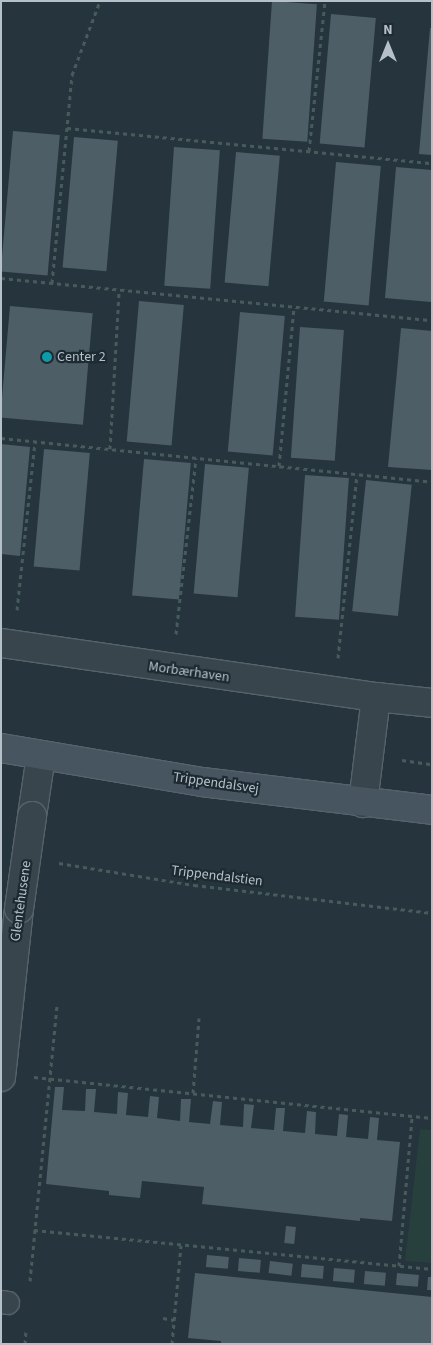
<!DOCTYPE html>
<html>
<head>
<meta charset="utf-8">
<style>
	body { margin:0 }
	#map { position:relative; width:433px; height:1345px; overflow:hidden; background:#25343d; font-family:"Source Sans 3",sans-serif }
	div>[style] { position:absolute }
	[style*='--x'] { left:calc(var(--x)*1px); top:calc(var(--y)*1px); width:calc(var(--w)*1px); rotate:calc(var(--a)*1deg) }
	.green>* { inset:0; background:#28403d }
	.building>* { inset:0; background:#4e5e67; transform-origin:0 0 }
	.path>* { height:3px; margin-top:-1.5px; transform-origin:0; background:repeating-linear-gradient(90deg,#475c5a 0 4px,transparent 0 8px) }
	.roads { filter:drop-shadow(1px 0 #57636b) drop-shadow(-1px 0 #57636b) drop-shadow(0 1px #57636b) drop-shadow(0 -1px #57636b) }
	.lane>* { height:22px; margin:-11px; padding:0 11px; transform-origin:11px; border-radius:11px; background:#39454d }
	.street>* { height:28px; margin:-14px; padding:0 14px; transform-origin:14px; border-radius:14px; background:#39454d }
	.secondary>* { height:28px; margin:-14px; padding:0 14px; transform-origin:14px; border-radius:14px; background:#475560 }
	.bridges { filter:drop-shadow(1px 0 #57636b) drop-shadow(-1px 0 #57636b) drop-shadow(0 1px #57636b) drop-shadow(0 -1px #57636b) }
	.street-bridge>* { height:28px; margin:-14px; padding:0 14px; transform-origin:14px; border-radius:14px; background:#39454d }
	.dots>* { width:14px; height:14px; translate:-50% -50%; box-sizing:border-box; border:2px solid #1e2a32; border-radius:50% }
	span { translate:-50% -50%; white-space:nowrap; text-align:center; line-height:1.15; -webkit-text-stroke:4.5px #1e2a32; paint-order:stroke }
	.poi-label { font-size:14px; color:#b5c0c8 }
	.left { translate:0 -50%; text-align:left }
	.street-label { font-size:14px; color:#b5c0c8 }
	.frame { position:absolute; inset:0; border:2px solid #b5c0c8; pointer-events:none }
	.north { position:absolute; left:363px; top:20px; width:50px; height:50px; -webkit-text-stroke:4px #1e2a32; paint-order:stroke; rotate:0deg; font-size:14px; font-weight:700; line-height:20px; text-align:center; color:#b5c0c8 }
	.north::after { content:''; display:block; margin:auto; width:18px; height:22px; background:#b5c0c8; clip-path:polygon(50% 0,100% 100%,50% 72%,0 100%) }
</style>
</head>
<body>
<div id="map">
	<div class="green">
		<div style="clip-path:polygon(420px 1129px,432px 1130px,432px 1263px,405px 1261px)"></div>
	</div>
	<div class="building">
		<div style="left:272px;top:1px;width:45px;height:138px;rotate:4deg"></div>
		<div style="left:331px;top:14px;width:45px;height:130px;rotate:5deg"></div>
		<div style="clip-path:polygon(430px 28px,432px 28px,432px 155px,419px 154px)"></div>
		<div style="left:13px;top:131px;width:47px;height:141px;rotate:5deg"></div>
		<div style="left:74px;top:137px;width:44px;height:131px;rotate:5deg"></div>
		<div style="left:174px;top:147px;width:46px;height:139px;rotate:4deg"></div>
		<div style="left:236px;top:152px;width:44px;height:131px;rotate:5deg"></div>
		<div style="left:336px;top:162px;width:45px;height:140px;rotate:5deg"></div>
		<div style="clip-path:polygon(396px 167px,432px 170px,431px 302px,385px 298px)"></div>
		<div style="left:139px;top:301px;width:45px;height:141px;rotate:5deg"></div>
		<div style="left:10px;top:306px;width:83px;height:112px;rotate:5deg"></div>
		<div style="left:240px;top:312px;width:45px;height:140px;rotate:5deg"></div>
		<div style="left:300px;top:327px;width:44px;height:131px;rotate:4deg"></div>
		<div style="clip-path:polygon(401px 328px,432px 331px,432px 470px,388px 467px)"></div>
		<div style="clip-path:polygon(1px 444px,30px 447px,20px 556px,1px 554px)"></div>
		<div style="left:44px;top:449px;width:46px;height:118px;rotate:5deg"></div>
		<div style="left:144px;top:459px;width:47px;height:137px;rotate:5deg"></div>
		<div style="left:205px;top:464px;width:44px;height:130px;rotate:5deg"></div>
		<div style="left:305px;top:475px;width:44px;height:142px;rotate:4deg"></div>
		<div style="left:366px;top:480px;width:46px;height:132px;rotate:6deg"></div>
		<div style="clip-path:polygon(55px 1087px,64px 1087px,62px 1110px,85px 1111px,86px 1089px,96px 1089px,94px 1112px,117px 1114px,118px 1092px,128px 1093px,126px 1115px,148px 1117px,150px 1096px,159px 1097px,157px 1118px,180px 1121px,181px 1099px,191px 1099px,189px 1122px,210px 1124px,213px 1101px,222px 1102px,220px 1125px,243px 1127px,244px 1104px,254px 1105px,251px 1128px,274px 1130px,276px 1108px,285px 1108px,283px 1131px,305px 1133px,307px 1111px,316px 1112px,315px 1134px,337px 1136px,339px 1114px,348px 1115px,346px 1137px,368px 1139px,370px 1117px,379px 1118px,377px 1140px,400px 1142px,392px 1221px,360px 1218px,360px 1221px,202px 1204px,204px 1187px,142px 1181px,140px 1198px,109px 1195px,109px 1191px,46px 1184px)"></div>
		<div style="left:286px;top:1226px;width:10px;height:17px;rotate:6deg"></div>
		<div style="left:207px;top:1255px;width:22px;height:12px;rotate:5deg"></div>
		<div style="left:239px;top:1258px;width:22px;height:13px;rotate:5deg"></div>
		<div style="left:270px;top:1261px;width:23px;height:12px;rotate:7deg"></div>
		<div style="left:302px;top:1264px;width:22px;height:13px;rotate:5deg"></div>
		<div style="left:334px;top:1268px;width:21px;height:13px;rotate:5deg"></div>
		<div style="left:365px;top:1271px;width:21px;height:13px;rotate:5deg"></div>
		<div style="clip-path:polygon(195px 1273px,432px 1297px,432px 1344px,221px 1344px,221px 1341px,188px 1338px)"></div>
		<div style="left:397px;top:1273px;width:22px;height:12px;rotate:5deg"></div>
		<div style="clip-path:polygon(428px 1277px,432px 1277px,432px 1290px,427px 1290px)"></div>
	</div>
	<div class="path">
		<div style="--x:67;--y:128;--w:367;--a:5.5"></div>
		<div style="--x:309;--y:151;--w:151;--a:-83.9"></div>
		<div style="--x:1;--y:278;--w:433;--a:5.6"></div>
		<div style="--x:52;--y:283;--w:209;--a:-84.5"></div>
		<div style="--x:72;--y:75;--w:79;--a:-69.3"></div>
		<div style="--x:1;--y:438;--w:433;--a:5.8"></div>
		<div style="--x:110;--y:449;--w:158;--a:-86.7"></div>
		<div style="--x:279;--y:466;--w:159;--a:-84.6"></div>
		<div style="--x:17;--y:610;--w:170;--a:-83.9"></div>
		<div style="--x:176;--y:634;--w:177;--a:-83.5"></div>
		<div style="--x:338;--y:658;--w:184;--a:-84.1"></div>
		<div style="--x:402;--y:760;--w:30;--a:8"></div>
		<div style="--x:59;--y:863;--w:137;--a:9.3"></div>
		<div style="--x:194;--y:885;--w:240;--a:6.7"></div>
		<div style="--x:34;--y:1077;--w:400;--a:5.9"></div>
		<div style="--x:193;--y:1093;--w:75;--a:-85.4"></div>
		<div style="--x:34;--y:1230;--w:400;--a:5.6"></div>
		<div style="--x:399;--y:1266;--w:151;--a:-85"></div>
		<div style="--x:30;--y:1281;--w:278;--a:-84.4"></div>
		<div style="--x:163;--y:1318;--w:11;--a:10"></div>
		<div style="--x:25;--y:1344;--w:15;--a:-86"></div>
		<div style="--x:172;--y:1344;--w:99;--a:-84.8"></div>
	</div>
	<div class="roads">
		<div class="lane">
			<div style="--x:1;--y:1302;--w:7;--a:8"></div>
		</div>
		<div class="street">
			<div style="--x:1;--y:643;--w:379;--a:8.2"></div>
			<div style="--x:376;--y:697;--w:107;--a:97"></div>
			<div style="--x:376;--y:697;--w:56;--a:6.1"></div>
			<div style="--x:32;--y:816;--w:61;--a:-81.5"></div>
			<div style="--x:1;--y:1077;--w:169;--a:-83.9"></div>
		</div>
		<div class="secondary">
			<div style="--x:1;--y:748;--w:204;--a:9.6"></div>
			<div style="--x:202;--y:782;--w:232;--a:6.9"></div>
		</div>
	</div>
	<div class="bridges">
		<div class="street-bridge">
			<div style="--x:19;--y:909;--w:94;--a:-82"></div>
		</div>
	</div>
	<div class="dots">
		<div style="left:47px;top:357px;background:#0f9aa8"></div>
	</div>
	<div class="poi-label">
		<span class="left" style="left:57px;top:357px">Center 2</span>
	</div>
	<div class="street-label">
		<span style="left:189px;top:672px;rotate:8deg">Morbærhaven</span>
		<span style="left:216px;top:783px;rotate:8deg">Trippendalsvej</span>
		<span style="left:217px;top:876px;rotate:7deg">Trippendalstien</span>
		<span style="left:21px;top:901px;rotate:-82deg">Glentehusene</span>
	</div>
	<div class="frame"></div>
	<div class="north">N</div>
</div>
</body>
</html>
